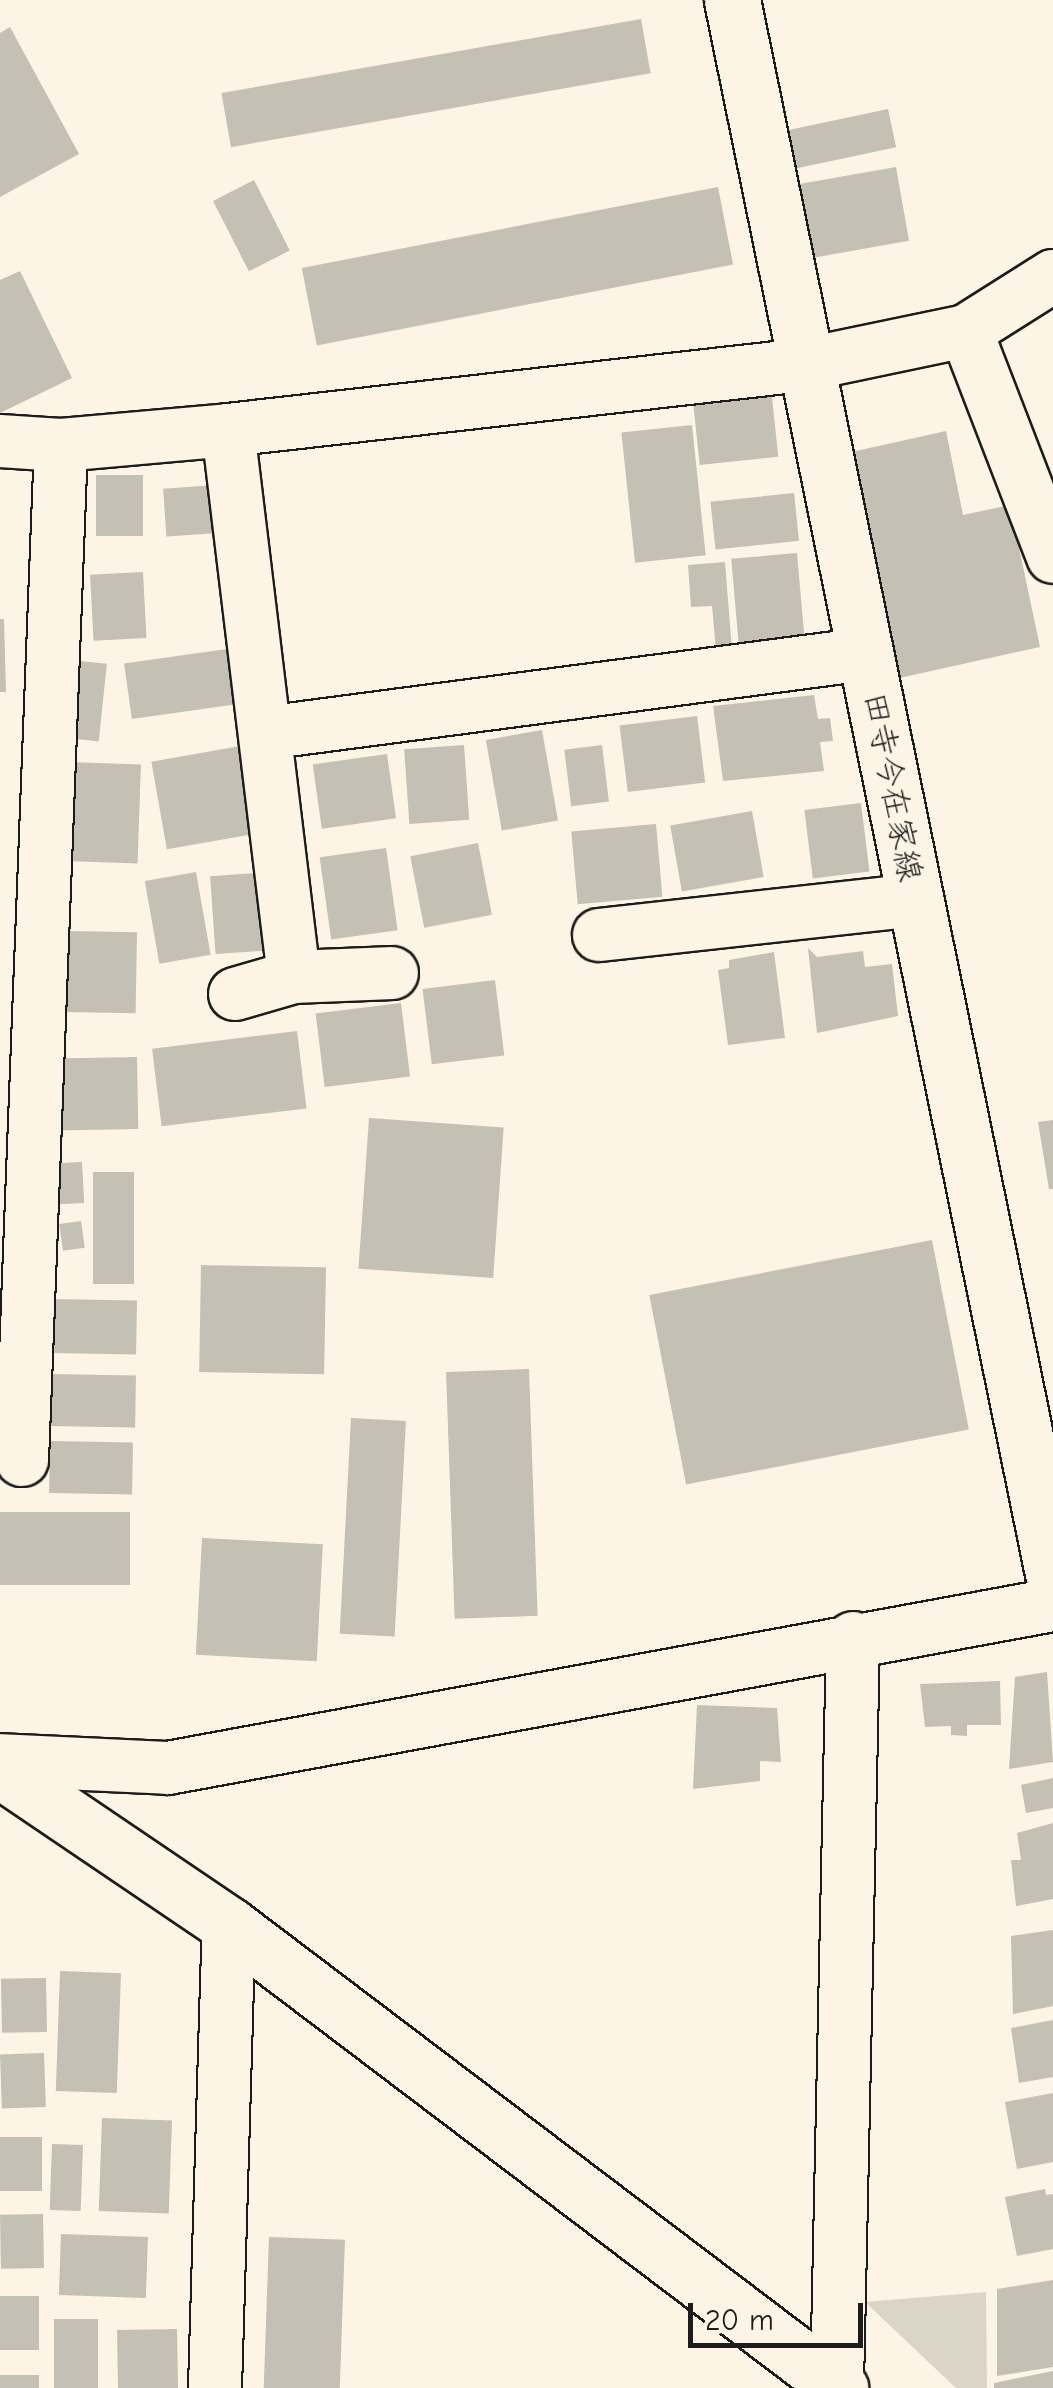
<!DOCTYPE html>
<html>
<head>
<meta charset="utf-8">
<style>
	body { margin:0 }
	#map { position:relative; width:1053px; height:2388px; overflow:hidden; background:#fcf5e5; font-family:"Comic Neue","Klee One",sans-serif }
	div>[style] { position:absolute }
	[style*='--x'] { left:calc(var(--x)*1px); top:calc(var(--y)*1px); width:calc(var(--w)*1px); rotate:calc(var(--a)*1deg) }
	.green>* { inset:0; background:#dbd5c8 }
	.building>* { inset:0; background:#c4c0b3; transform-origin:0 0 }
	.roads { filter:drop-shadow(2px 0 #1c1c1c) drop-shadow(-2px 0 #1c1c1c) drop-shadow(0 2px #1c1c1c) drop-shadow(0 -2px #1c1c1c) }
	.minor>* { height:52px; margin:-26px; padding:0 26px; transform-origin:26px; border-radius:26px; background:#fcf5e5 }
	.tertiary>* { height:55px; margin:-27.5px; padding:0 27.5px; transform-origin:27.5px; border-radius:27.5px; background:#fcf5e5 }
	.secondary>* { height:55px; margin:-27.5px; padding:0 27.5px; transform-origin:27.5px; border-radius:27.5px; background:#fcf5e5 }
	span { translate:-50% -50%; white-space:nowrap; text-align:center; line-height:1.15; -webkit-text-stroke:8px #fcf5e5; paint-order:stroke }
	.street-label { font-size:32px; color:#1c1c1c }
	.scale { position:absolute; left:688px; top:2303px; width:175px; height:45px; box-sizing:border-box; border:5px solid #1c1c1c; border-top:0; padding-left:12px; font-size:30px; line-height:35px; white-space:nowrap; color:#1c1c1c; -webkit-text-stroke:8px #fcf5e5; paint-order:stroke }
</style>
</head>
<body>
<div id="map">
	<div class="green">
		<div style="clip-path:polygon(986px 2292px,987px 2388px,956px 2388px,865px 2302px)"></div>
	</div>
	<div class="building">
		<div style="left:641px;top:19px;width:55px;height:426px;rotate:80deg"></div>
		<div style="clip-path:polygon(10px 27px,79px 154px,0 197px,0 33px)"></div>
		<div style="left:888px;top:109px;width:39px;height:105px;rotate:78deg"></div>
		<div style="left:896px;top:167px;width:75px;height:101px;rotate:80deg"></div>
		<div style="left:254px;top:180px;width:79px;height:46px;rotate:63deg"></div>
		<div style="left:718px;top:187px;width:79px;height:424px;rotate:79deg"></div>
		<div style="clip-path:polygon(20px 271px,72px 378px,0 413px,0 280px)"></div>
		<div style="left:772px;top:397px;width:60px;height:79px;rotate:84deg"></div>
		<div style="left:692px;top:425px;width:131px;height:71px;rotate:84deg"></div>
		<div style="clip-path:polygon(946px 431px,963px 515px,1010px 505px,1040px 647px,895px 679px,847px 453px)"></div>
		<div style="left:96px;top:475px;width:47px;height:61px"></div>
		<div style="left:215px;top:485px;width:48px;height:52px;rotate:86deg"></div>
		<div style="left:794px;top:493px;width:48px;height:84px;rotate:84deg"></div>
		<div style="left:797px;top:553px;width:90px;height:66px;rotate:85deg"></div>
		<div style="clip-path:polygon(725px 562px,732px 650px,716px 651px,712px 606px,691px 607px,688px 565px)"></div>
		<div style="left:143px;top:572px;width:66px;height:53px;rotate:87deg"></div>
		<div style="clip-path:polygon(0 619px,4px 619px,6px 692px,0 692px)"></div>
		<div style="left:234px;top:648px;width:56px;height:111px;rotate:82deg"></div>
		<div style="left:80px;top:661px;width:27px;height:78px;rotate:6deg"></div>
		<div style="clip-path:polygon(814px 695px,818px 719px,830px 718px,833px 741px,820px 742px,824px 771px,723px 781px,713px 706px)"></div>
		<div style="left:697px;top:716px;width:67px;height:78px;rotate:83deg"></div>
		<div style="left:542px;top:730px;width:92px;height:57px;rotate:80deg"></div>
		<div style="left:464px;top:745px;width:75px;height:60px;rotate:86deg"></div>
		<div style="left:602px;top:745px;width:57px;height:38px;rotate:83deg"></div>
		<div style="left:240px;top:746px;width:89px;height:90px;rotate:80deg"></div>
		<div style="left:387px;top:754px;width:65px;height:75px;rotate:82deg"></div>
		<div style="left:68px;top:762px;width:73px;height:99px;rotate:2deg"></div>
		<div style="left:861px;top:803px;width:69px;height:57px;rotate:83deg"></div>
		<div style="left:752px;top:811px;width:67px;height:83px;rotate:80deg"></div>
		<div style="left:656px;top:824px;width:73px;height:85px;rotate:85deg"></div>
		<div style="left:478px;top:843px;width:73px;height:69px;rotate:79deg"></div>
		<div style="left:386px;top:848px;width:83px;height:67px;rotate:82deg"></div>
		<div style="left:196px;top:872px;width:84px;height:52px;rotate:80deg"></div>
		<div style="left:257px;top:873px;width:78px;height:47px;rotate:86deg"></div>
		<div style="left:65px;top:931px;width:72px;height:81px;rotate:1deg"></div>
		<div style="clip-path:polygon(808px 948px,817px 957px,863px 951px,865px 967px,892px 964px,898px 1016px,817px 1033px)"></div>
		<div style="clip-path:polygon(774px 952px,785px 1038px,728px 1045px,718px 970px,729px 968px,729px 960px)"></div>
		<div style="left:495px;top:980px;width:76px;height:73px;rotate:83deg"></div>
		<div style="left:401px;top:1003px;width:74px;height:86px;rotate:83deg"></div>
		<div style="left:297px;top:1031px;width:78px;height:146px;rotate:83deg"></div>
		<div style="left:137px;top:1057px;width:72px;height:83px;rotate:89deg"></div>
		<div style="left:369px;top:1118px;width:135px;height:151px;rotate:4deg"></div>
		<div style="clip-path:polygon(1053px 1120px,1053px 1189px,1049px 1189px,1038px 1122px)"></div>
		<div style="left:82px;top:1162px;width:41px;height:30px;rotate:87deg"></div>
		<div style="left:93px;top:1172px;width:41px;height:112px"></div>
		<div style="left:81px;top:1221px;width:27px;height:22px;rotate:82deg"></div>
		<div style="left:932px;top:1240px;width:193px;height:288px;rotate:79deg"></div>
		<div style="left:201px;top:1265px;width:125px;height:107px;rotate:1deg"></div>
		<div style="left:50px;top:1299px;width:87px;height:54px;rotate:1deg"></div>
		<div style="left:529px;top:1369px;width:247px;height:83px;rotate:88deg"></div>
		<div style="left:50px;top:1374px;width:86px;height:52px;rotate:1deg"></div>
		<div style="left:351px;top:1418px;width:55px;height:216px;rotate:3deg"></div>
		<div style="left:50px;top:1441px;width:83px;height:52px;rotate:1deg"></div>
		<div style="left:0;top:1512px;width:130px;height:73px"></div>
		<div style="left:202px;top:1538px;width:121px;height:117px;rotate:3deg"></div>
		<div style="clip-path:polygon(1047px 1672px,1053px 1762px,1009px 1769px,1015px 1677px)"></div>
		<div style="clip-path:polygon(1000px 1681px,1001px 1725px,967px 1725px,967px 1736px,951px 1735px,951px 1726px,925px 1727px,920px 1684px)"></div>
		<div style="clip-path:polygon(697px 1705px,777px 1708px,781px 1762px,760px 1761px,760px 1781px,693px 1789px)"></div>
		<div style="clip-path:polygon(1053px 1778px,1053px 1808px,1026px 1813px,1021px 1785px)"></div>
		<div style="clip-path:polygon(1053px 1823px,1053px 1899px,1016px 1906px,1011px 1860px,1021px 1860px,1017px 1833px)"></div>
		<div style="clip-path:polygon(1053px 1930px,1053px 2006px,1013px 2014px,1011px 1936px)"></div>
		<div style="left:60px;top:1971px;width:61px;height:120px;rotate:2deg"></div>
		<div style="left:46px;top:1978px;width:54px;height:45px;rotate:89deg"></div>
		<div style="clip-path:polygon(1053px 2020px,1053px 2077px,1019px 2083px,1011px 2028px)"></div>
		<div style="left:44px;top:2053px;width:54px;height:44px;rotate:88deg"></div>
		<div style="clip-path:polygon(1053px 2093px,1053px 2162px,1017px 2169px,1005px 2102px)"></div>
		<div style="left:102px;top:2118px;width:70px;height:93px;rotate:2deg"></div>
		<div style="left:0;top:2137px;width:42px;height:54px"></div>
		<div style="left:52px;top:2144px;width:31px;height:66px;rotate:2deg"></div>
		<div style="clip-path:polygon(1045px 2189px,1046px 2195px,1053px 2194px,1053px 2249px,1017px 2256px,1005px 2197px)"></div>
		<div style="left:43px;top:2214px;width:54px;height:43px;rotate:89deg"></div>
		<div style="left:61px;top:2234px;width:87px;height:61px;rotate:2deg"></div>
		<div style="left:269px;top:2237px;width:76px;height:151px;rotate:2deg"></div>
		<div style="clip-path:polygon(1053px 2280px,1053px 2367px,997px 2376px,997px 2289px)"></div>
		<div style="left:0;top:2296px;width:39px;height:54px"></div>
		<div style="left:54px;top:2319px;width:44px;height:69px"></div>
		<div style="left:177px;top:2329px;width:59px;height:60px;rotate:89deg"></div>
		<div style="clip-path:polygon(1053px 2371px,1053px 2388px,994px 2388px,994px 2383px)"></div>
		<div style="left:39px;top:2375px;width:13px;height:39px;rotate:90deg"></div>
	</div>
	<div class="roads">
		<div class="minor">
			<div style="--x:966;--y:331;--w:242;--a:68.9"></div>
			<div style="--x:228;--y:430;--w:551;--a:83.12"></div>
			<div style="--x:0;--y:441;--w:61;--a:3.8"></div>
			<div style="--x:61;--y:445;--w:168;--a:-5.1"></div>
			<div style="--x:228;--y:430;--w:579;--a:-6.45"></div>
			<div style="--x:803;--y:365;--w:167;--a:-11.8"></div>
			<div style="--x:966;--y:331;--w:103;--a:-32.3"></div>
			<div style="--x:265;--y:733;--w:606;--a:-7.49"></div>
			<div style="--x:599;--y:935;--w:317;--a:-6.3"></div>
			<div style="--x:235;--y:994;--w:61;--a:-16.1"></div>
			<div style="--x:294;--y:977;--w:98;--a:-2.3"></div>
			<div style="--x:22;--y:1460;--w:1016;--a:-87.8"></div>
			<div style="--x:0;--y:1760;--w:168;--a:2.7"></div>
			<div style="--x:168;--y:1768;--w:900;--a:-10.44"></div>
			<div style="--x:837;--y:2385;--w:747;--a:-88.77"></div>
			<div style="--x:215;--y:2388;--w:463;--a:-88.3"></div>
		</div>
		<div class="tertiary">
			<div style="--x:0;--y:1770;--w:277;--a:34.1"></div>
			<div style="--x:229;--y:1925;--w:767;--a:37.15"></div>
		</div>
		<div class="secondary">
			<div style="--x:732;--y:0;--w:1605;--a:78.47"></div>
		</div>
	</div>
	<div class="street-label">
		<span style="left:892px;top:787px;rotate:79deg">田寺今在家線</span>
	</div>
	<div class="scale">20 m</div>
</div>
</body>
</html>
